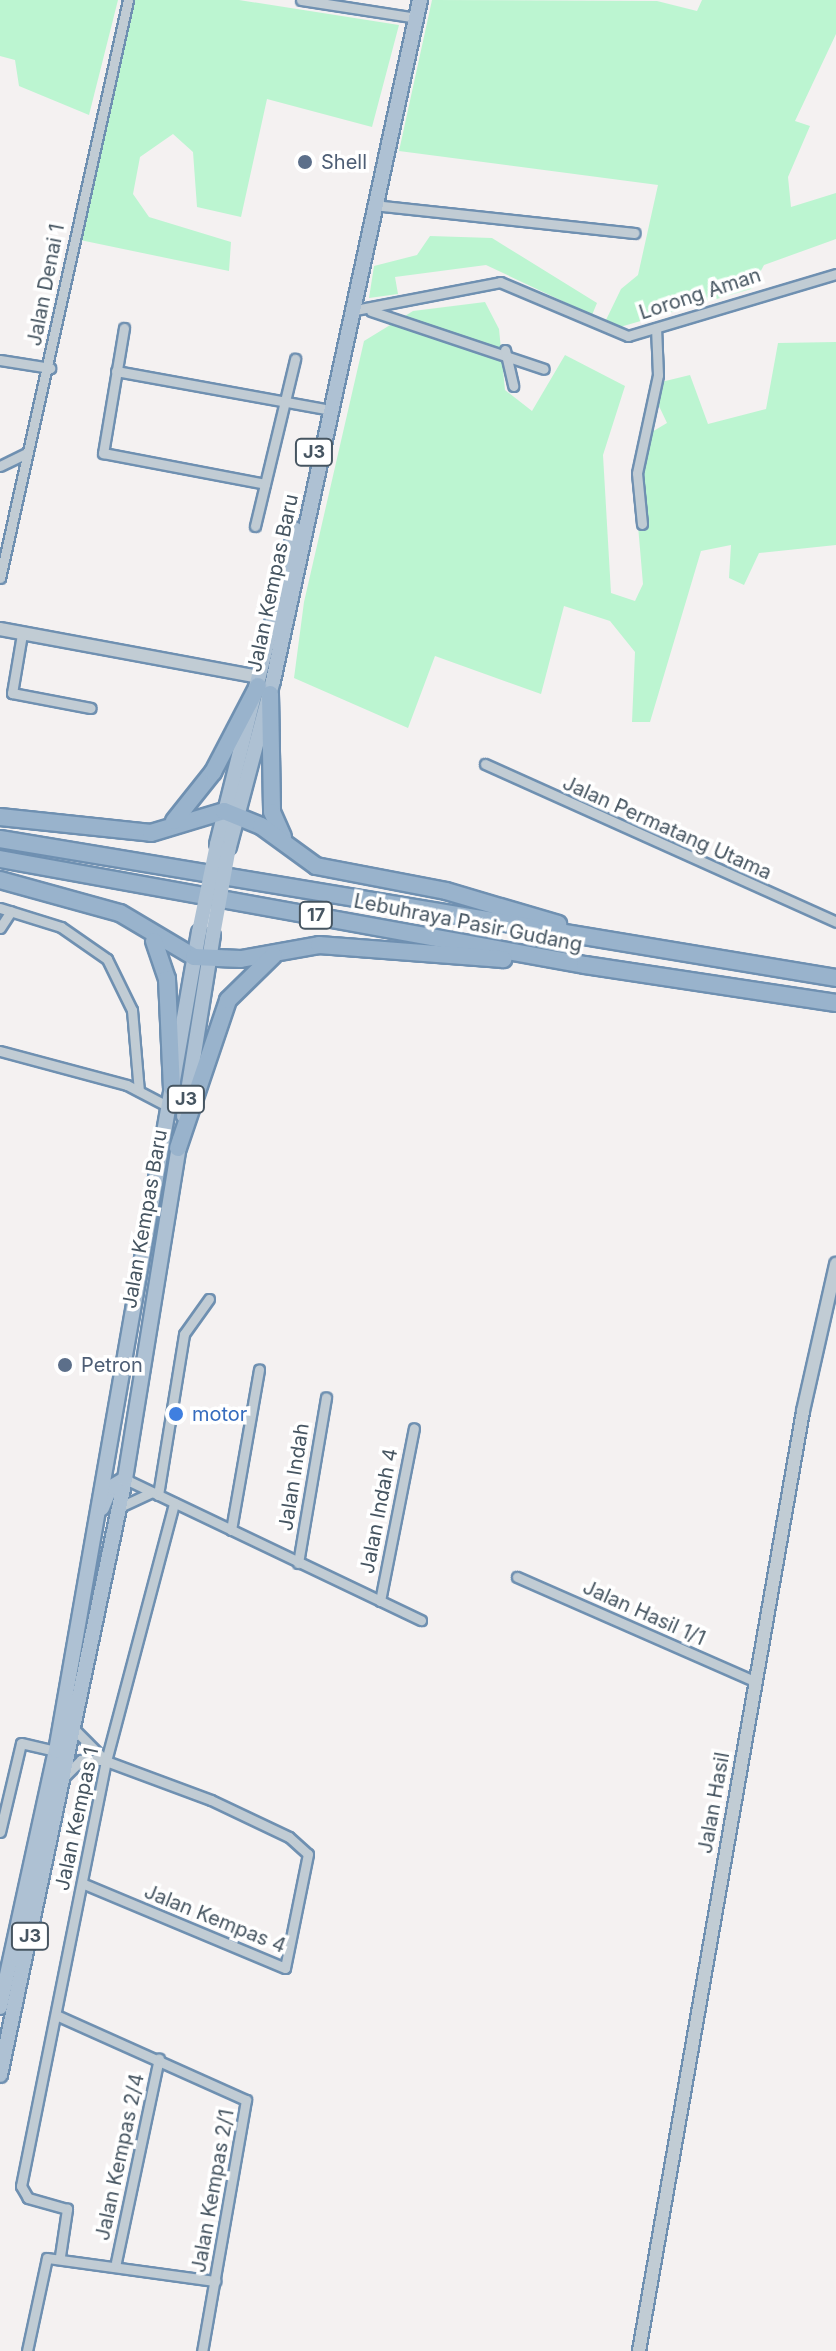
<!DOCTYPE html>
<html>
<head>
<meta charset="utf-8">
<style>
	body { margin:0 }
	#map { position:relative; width:836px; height:2351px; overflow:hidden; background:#f4f1f1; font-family:Inter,sans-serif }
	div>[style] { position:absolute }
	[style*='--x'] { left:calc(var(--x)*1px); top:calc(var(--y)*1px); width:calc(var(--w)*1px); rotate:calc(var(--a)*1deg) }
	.green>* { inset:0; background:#bcf5d1 }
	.roads { filter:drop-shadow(2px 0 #6f90b1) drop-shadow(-2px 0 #6f90b1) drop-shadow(0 2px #6f90b1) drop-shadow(0 -2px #6f90b1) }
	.minor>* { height:9px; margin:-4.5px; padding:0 4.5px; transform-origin:4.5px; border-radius:4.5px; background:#c1ccd4 }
	.tertiary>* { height:12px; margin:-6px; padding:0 6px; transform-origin:6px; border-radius:6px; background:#c1ccd4 }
	.primary>* { height:14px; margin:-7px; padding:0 7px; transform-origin:7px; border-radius:7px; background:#aec1d3 }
	.trunk>* { height:16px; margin:-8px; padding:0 8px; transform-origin:8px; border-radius:8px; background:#99b3cc }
	.primary-bridge>* { height:14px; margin:-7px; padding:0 7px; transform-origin:7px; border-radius:7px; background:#aec1d3 }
	.dots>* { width:22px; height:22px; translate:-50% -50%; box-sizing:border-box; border:4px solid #fff; border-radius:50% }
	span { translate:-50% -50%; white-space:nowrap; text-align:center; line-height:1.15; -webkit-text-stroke:7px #fff; paint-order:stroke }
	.shield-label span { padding:2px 6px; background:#fff; border:2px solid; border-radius:6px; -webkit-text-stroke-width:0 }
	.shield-label { font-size:18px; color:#465561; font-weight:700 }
	.service-label { font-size:20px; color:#4e5e75 }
	.left { translate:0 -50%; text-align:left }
	.street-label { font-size:20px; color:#465561 }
	.shop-label { font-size:20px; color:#366cbe }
</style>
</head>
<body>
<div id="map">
	<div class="green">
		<div style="clip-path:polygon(0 0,118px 0,89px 115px,19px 86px,15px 60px,0 56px)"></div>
		<div style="clip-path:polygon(135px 0,239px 0,399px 25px,372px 127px,267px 99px,241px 217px,197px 207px,193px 152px,173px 134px,140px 157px,133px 194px,149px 217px,231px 242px,229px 271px,80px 240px)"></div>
		<div style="clip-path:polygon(432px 0,657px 1px,697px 11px,702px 0,836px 0,836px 34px,795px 121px,810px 126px,788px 177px,791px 207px,836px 193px,836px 239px,764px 265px,751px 289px,620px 327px,605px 322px,621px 289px,638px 275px,658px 185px,399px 151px)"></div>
		<div style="clip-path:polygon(430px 236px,492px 238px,597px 303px,592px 315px,486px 265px,395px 277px,398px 294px,369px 298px,374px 266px,417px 255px)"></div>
		<div style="clip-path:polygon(485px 302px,499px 329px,505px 390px,532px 411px,565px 355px,625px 386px,603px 455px,611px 593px,635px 601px,643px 584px,633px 467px,640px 439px,667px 423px,649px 385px,690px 375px,708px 424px,766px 409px,778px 343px,836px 342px,836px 545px,759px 553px,744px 585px,729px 578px,731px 545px,701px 551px,650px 722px,632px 722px,635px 652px,610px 621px,564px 606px,541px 694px,435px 656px,408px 728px,294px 678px,304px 602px,364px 341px,413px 311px)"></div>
	</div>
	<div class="roads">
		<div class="minor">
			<div style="--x:301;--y:0;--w:117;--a:8.8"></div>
			<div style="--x:373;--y:205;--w:263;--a:6.1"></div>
			<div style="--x:350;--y:311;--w:153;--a:-10.9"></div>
			<div style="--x:500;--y:282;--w:139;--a:22.9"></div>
			<div style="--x:628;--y:336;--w:217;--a:-16.6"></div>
			<div style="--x:371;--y:311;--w:182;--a:18.5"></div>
			<div style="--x:124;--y:328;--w:127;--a:99.5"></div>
			<div style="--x:103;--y:453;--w:165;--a:10.8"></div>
			<div style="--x:505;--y:350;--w:37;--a:77"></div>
			<div style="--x:0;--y:360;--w:51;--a:9.1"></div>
			<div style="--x:116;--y:371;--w:212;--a:10.3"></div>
			<div style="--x:0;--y:466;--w:30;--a:-26"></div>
			<div style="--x:642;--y:524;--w:51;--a:-95.6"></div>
			<div style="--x:637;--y:473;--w:100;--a:-77.9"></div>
			<div style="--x:658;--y:375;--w:47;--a:-92.4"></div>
			<div style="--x:255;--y:526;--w:172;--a:-76.5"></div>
			<div style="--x:0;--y:578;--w:592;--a:-77.51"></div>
			<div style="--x:22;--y:634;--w:60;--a:99.6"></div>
			<div style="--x:12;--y:693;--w:80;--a:10.8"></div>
			<div style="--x:485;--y:764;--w:385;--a:24.2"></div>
			<div style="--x:0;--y:908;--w:64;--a:17.3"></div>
			<div style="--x:61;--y:927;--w:56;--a:34.8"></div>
			<div style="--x:107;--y:959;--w:57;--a:63.9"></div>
			<div style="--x:132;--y:1010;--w:81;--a:85.1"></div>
			<div style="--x:0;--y:928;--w:20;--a:-57"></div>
			<div style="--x:0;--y:1051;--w:131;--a:15"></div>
			<div style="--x:127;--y:1085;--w:47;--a:27.6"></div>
			<div style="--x:125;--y:1479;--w:328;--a:25.5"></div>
			<div style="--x:158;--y:1495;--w:163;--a:-80.8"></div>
			<div style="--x:184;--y:1334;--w:43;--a:-54.5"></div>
			<div style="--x:120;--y:1507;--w:35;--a:-25"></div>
			<div style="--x:231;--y:1530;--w:163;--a:-80.1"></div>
			<div style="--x:298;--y:1563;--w:168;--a:-80.4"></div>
			<div style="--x:517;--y:1577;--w:261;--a:23.7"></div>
			<div style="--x:380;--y:1601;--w:176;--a:-78.9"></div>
			<div style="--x:74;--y:1729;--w:45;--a:45"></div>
			<div style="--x:106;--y:1761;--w:112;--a:20.4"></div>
			<div style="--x:211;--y:1800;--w:86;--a:25.4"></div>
			<div style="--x:289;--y:1837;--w:25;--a:42"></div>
			<div style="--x:308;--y:1854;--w:116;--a:101.4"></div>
			<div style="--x:285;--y:1968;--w:220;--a:-157.3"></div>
			<div style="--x:65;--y:1776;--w:23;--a:-45"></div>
			<div style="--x:81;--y:1760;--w:22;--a:0"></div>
			<div style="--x:0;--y:1832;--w:91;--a:-76.7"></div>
			<div style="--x:21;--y:1743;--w:36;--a:13"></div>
			<div style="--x:56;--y:2015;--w:208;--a:24.1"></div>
			<div style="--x:246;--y:2100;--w:255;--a:99.9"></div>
			<div style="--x:60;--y:2256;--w:48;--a:-81.5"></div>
			<div style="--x:67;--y:2209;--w:41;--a:-164.2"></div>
			<div style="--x:28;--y:2198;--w:14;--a:-120"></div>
			<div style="--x:21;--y:2186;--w:433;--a:-78.7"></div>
			<div style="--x:106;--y:1761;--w:267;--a:-75.2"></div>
			<div style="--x:116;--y:2262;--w:208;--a:-78.1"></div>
			<div style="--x:27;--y:2351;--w:95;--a:-77.9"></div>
			<div style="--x:47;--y:2258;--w:170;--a:7.8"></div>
		</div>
		<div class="tertiary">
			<div style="--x:0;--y:629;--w:264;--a:10.5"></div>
			<div style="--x:639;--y:2351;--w:954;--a:-80.1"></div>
			<div style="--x:803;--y:1411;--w:151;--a:-77.3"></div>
		</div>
		<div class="primary">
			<div style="--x:217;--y:844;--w:324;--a:-76"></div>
			<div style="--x:229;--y:847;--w:172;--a:-75.2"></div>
			<div style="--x:273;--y:681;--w:697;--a:-77.82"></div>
			<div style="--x:184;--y:1116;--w:183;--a:-80.9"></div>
			<div style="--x:102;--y:1508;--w:22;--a:-68"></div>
			<div style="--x:110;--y:1488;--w:17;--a:-31"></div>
			<div style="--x:0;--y:2007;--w:262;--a:-77.7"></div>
			<div style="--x:56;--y:1751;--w:831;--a:-80.1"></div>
			<div style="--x:0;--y:2075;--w:609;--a:-78.15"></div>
			<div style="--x:125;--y:1479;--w:343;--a:-80.8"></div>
		</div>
		<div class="trunk">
			<div style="--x:270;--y:694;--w:118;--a:89"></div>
			<div style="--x:272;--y:812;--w:27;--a:66"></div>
			<div style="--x:0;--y:817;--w:152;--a:6"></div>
			<div style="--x:151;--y:833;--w:76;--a:-16.8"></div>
			<div style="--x:224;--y:811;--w:40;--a:22"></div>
			<div style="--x:261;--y:826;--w:68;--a:36"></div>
			<div style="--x:316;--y:866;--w:132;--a:10.9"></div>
			<div style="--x:446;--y:891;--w:117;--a:16.4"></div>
			<div style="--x:174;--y:821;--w:63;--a:-51.5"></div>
			<div style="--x:213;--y:772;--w:97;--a:-62.4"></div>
			<div style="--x:0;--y:839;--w:847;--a:9.44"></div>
			<div style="--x:0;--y:859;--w:595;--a:10.27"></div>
			<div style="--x:585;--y:965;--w:254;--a:8.6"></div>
			<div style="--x:0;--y:880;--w:124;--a:15.4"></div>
			<div style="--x:120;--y:913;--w:86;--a:30.7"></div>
			<div style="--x:194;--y:957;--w:47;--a:2.4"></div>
			<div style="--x:241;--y:959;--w:79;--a:-10.2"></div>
			<div style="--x:319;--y:945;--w:185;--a:4.4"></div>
			<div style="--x:154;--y:941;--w:40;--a:71.1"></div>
			<div style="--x:167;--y:979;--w:109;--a:87.4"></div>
			<div style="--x:178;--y:1148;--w:156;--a:-71.3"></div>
			<div style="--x:228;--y:1000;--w:64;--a:-44.4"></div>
		</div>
	</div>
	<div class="primary-bridge">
		<div style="--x:199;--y:932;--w:90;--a:-78.4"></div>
		<div style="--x:213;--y:935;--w:89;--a:-79.7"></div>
	</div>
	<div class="dots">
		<div style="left:305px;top:162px;background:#5c6f8a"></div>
		<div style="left:65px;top:1365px;background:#5c6f8a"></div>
		<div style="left:176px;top:1414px;background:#3f7fe0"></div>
	</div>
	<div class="shield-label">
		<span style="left:314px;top:452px">J3</span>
		<span style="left:316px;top:915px">17</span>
		<span style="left:186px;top:1099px">J3</span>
		<span style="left:30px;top:1936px">J3</span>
	</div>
	<div class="service-label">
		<span class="left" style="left:321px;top:162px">Shell</span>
		<span class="left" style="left:81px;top:1365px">Petron</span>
	</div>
	<div class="street-label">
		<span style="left:46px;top:285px;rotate:-79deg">Jalan Denai 1</span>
		<span style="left:700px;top:294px;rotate:-18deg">Lorong Aman</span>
		<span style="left:273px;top:583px;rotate:-78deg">Jalan Kempas Baru</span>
		<span style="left:667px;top:828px;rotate:24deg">Jalan Permatang Utama</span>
		<span style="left:468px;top:923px;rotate:11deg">Lebuhraya Pasir Gudang</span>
		<span style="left:145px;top:1219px;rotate:-80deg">Jalan Kempas Baru</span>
		<span style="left:294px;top:1477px;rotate:-81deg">Jalan Indah</span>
		<span style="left:379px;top:1511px;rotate:-79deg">Jalan Indah 4</span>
		<span style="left:644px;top:1613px;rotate:24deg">Jalan Hasil 1/1</span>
		<span style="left:714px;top:1803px;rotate:-80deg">Jalan Hasil</span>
		<span style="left:77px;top:1819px;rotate:-78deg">Jalan Kempas 1</span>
		<span style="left:215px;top:1919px;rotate:22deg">Jalan Kempas 4</span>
		<span style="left:120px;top:2157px;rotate:-78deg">Jalan Kempas 2/4</span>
		<span style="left:213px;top:2191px;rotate:-80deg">Jalan Kempas 2/1</span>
	</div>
	<div class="shop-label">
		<span class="left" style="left:192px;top:1414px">motor</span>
	</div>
</div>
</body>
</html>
